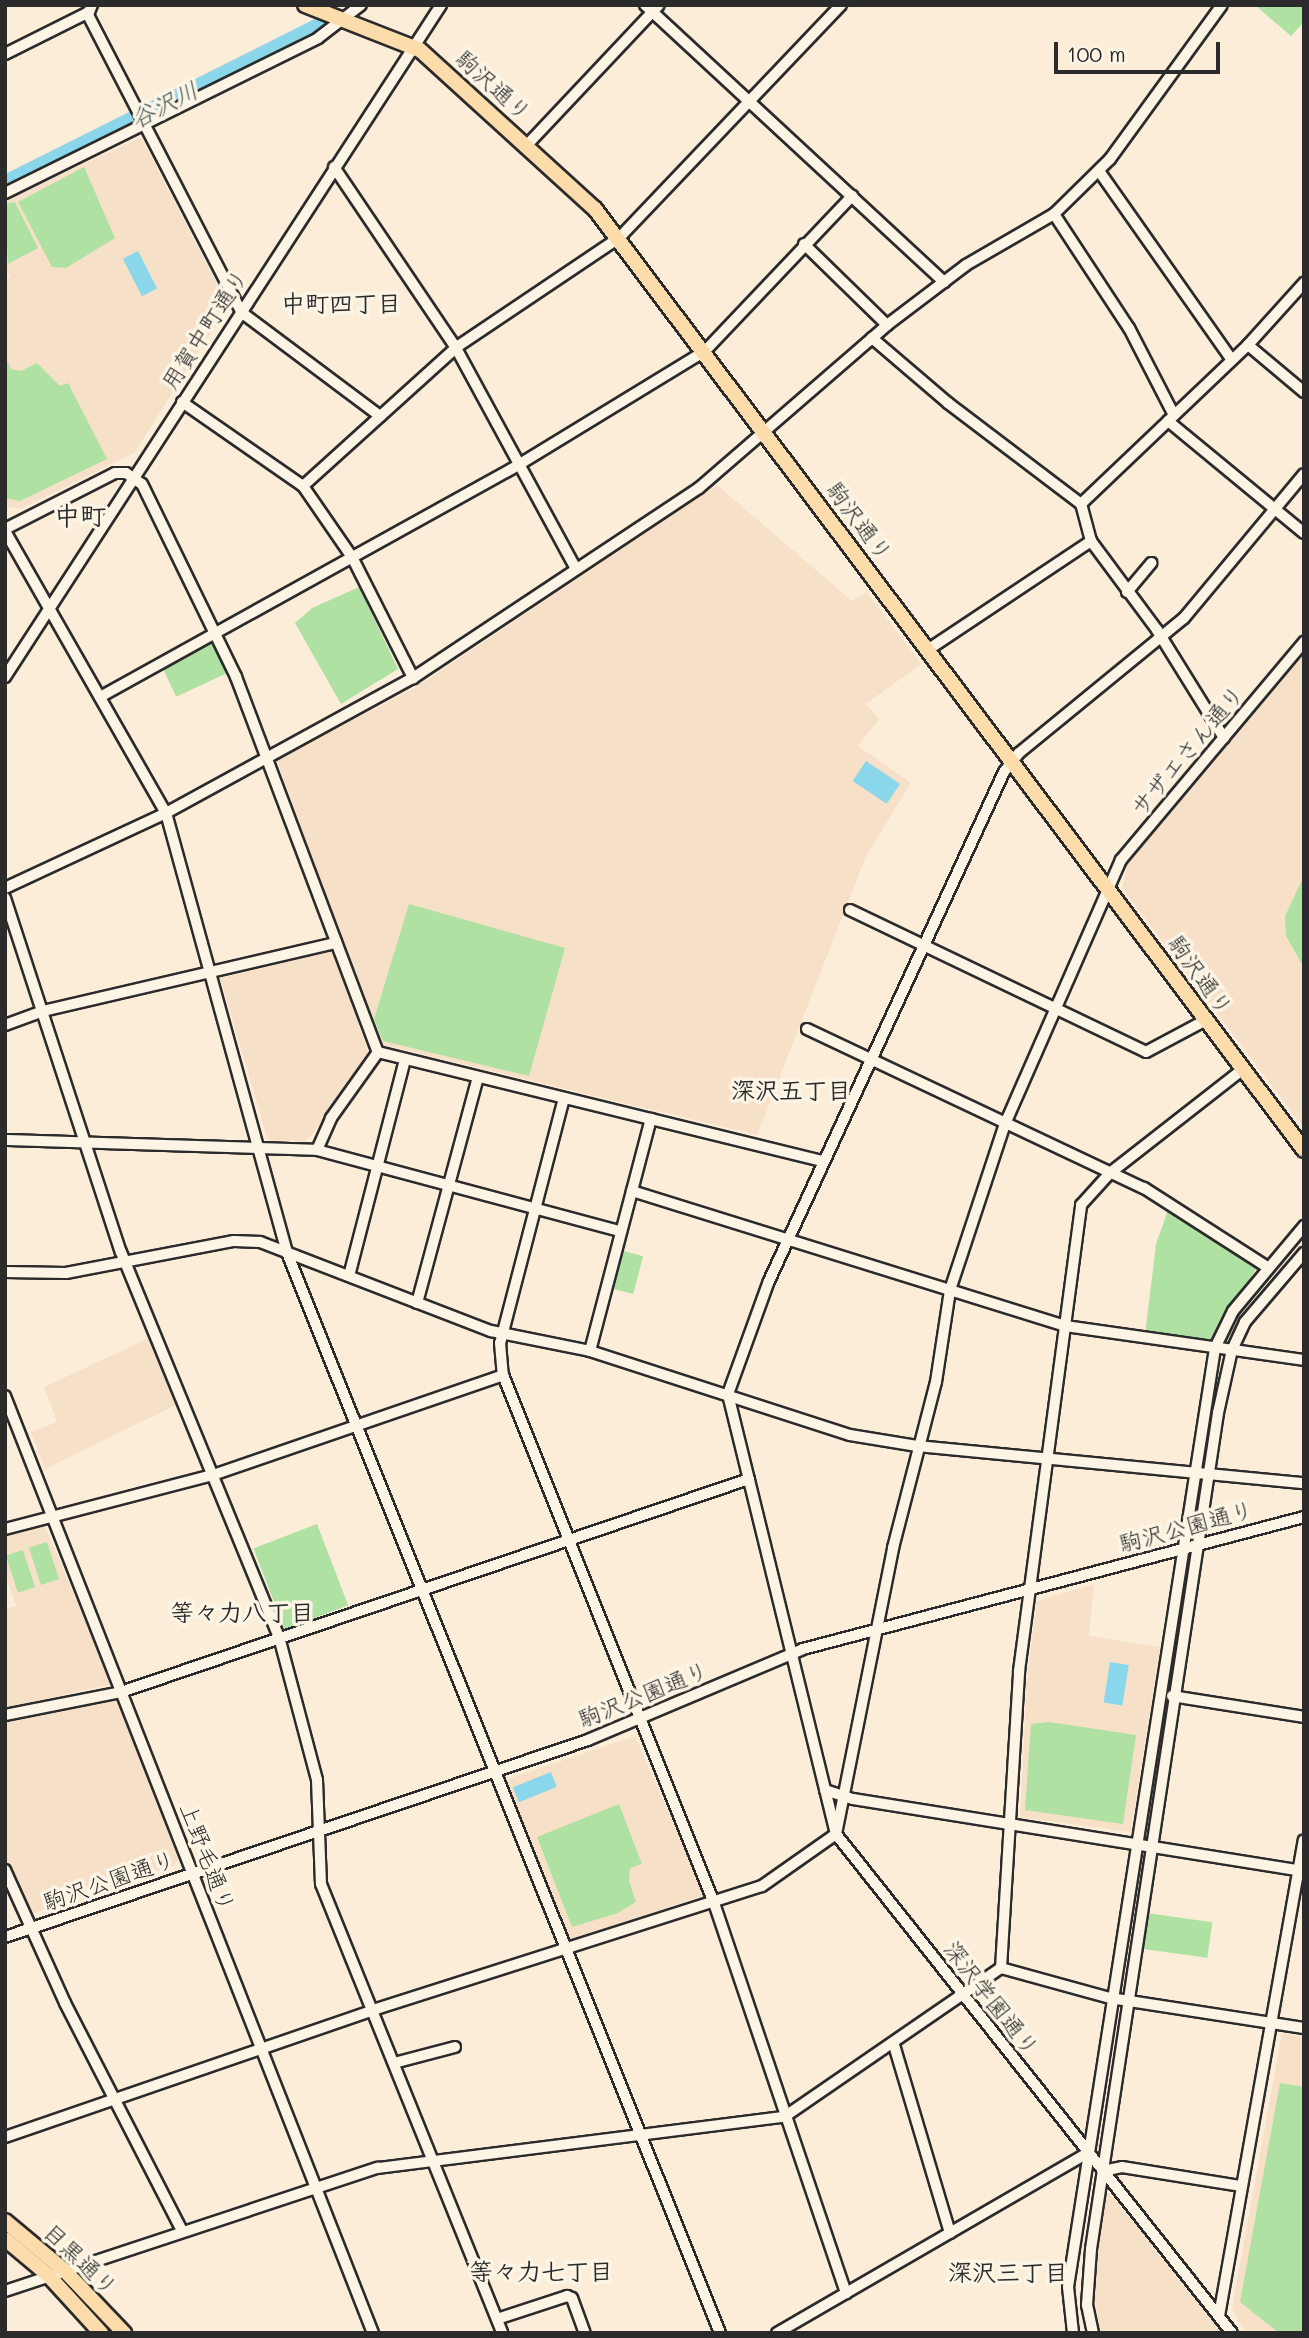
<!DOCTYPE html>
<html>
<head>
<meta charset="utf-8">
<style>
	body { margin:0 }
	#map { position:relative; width:1309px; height:2338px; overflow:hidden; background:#fcedd9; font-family:Mali,"Klee One",sans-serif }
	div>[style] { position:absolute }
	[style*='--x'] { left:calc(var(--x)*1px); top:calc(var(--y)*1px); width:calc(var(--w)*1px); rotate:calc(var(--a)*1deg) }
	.built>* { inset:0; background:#f7e0c8 }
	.green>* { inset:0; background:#aee1a2; transform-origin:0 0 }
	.water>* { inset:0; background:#8ad6ea; transform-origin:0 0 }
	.river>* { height:19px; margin:-9.5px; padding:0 9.5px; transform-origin:9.5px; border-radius:9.5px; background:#8ad6ea }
	.roads { filter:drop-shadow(2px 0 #2b2b2b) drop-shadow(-2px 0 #2b2b2b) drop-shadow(0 2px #2b2b2b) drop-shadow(0 -2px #2b2b2b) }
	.minor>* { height:10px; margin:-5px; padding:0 5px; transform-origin:5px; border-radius:5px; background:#fcf5e5 }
	.major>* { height:14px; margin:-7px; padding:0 7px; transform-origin:7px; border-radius:7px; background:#fddcac }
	span { translate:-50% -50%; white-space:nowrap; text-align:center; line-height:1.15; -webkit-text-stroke:7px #fcf5e5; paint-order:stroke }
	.street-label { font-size:23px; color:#2b2b2b }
	.water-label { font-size:24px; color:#43565b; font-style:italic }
	.neighbourhood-label { font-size:24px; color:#2b2b2b; font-weight:700 }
	.quarter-label { font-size:26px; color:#2b2b2b; font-weight:700 }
	.frame { position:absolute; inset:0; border:7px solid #2b2b2b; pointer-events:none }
	.scale { position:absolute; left:1054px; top:42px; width:166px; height:32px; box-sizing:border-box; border:4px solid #2b2b2b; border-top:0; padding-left:9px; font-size:21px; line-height:24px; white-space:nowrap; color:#2b2b2b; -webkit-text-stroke:5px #fcf5e5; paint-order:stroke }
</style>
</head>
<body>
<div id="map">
	<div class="built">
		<div style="clip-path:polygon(141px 137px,228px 306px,134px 453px,21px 509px,5px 506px,5px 279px,10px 277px,5px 267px,5px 201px)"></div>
		<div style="clip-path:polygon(717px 485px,852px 601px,867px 592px,921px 664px,866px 704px,879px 719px,858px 746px,911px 783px,866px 856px,757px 1135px,380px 1044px,277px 760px,418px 686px)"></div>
		<div style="clip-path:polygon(1303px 654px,1304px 655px,1304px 1128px,1122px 888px,1128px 864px)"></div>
		<div style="clip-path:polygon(333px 951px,369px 1055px,312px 1135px,305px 1141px,268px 1140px,220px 978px)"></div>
		<div style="clip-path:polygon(149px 1338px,178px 1404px,45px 1469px,31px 1432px,57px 1422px,44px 1387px)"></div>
		<div style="clip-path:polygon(44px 1524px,112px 1684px,5px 1708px,5px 1609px,16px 1606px,5px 1575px,5px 1534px)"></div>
		<div style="clip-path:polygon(1094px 1584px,1089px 1636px,1160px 1647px,1131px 1832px,1020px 1817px,1027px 1677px,1037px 1601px)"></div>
		<div style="clip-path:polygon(116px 1696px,178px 1859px,174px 1866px,35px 1913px,29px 1911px,5px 1860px,5px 1718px)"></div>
		<div style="clip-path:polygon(635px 1736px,705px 1895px,569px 1940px,505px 1785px,508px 1779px)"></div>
		<div style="clip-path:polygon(1282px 2033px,1304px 2037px,1304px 2333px,1246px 2333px,1232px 2308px)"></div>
		<div style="clip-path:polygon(1106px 2193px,1112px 2196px,1222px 2333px,1101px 2333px,1093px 2289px)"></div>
	</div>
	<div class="green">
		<div style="clip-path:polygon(1255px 5px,1304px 5px,1304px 22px,1291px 36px)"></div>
		<div style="clip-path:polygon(84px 167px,115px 238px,66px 268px,52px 267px,18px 202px)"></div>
		<div style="clip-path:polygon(15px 202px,38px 248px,8px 264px,5px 204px)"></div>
		<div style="clip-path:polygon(5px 356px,11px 369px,21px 371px,37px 363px,60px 386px,68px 383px,107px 459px,20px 501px,5px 498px)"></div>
		<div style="clip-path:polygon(359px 587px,398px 669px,341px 704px,295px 623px,312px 608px)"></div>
		<div style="left:213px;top:641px;width:35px;height:57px;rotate:65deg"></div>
		<div style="clip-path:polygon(1304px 876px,1304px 968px,1286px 936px,1285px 916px)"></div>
		<div style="clip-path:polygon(409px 904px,565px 948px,529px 1076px,383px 1041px,374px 1019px)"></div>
		<div style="clip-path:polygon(1168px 1210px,1258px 1266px,1210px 1341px,1145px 1335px,1156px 1244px)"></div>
		<div style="left:620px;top:1250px;width:24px;height:39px;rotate:15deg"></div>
		<div style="left:317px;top:1524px;width:87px;height:68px;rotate:69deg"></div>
		<div style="left:47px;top:1542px;width:39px;height:19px;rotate:72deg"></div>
		<div style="left:23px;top:1550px;width:39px;height:18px;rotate:72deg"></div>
		<div style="clip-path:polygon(1049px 1722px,1136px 1735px,1123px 1824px,1025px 1810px,1031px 1724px)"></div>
		<div style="clip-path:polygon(619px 1804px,642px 1864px,630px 1868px,629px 1881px,636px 1902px,618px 1913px,572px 1927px,537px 1837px)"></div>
		<div style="left:1147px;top:1913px;width:66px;height:36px;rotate:8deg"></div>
		<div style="clip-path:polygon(1280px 2083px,1304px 2087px,1304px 2333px,1279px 2333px,1240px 2302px)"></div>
	</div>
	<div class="water">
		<div style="left:138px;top:251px;width:42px;height:17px;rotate:63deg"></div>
		<div style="left:866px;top:761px;width:41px;height:24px;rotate:34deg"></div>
		<div style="left:1110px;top:1662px;width:19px;height:41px;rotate:9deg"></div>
		<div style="left:551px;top:1772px;width:16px;height:41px;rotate:68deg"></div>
	</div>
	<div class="river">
		<div style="--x:5;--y:184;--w:356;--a:-26.6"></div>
	</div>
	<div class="roads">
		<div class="minor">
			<div style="--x:645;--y:5;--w:408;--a:42.8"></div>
			<div style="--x:87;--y:13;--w:336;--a:62.7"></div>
			<div style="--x:241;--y:312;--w:174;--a:36.8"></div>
			<div style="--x:5;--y:54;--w:94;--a:-26.6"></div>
			<div style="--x:89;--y:12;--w:8;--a:-67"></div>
			<div style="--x:527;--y:145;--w:192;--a:-46.7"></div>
			<div style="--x:334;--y:167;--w:218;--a:56"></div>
			<div style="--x:456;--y:348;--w:251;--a:61.5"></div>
			<div style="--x:1099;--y:171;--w:231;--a:54.9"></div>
			<div style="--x:5;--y:193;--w:349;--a:-26.3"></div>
			<div style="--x:318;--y:38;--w:54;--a:-37.5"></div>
			<div style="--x:1054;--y:214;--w:136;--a:56.7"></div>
			<div style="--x:1129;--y:328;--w:98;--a:62.7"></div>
			<div style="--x:804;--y:244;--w:116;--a:44.3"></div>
			<div style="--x:872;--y:338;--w:100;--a:40.5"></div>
			<div style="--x:948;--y:403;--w:167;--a:37.2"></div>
			<div style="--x:1248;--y:345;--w:73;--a:40"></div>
			<div style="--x:182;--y:402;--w:147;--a:34.8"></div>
			<div style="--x:303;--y:486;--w:86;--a:55.4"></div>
			<div style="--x:352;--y:557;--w:136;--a:63.2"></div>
			<div style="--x:1168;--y:421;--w:176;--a:39.5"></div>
			<div style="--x:303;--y:486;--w:209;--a:-42.1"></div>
			<div style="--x:458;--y:346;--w:194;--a:-33.9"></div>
			<div style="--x:619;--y:238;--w:322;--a:-46.4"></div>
			<div style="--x:5;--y:529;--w:123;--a:-27"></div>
			<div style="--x:115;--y:473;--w:11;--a:0"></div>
			<div style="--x:126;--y:473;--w:19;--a:35"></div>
			<div style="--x:142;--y:484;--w:215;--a:64"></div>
			<div style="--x:236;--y:677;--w:401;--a:69.3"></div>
			<div style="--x:5;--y:531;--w:325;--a:60.3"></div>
			<div style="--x:166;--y:813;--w:453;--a:74.6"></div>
			<div style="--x:286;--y:1250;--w:1167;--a:68.16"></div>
			<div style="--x:1091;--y:541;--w:111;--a:53.4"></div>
			<div style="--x:1157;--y:630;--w:127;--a:58.2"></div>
			<div style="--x:1127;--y:592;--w:38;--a:-50"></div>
			<div style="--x:929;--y:649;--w:195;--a:-33.7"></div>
			<div style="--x:1091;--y:541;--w:38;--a:-105"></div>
			<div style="--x:1081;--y:504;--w:231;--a:-43.6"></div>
			<div style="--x:1248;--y:345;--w:84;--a:-47.9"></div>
			<div style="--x:5;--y:677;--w:801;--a:-57.02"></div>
			<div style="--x:100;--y:697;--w:480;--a:-29"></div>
			<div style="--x:520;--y:464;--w:217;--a:-31.4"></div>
			<div style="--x:705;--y:351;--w:214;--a:-46.5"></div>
			<div style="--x:5;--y:888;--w:178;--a:-25"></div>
			<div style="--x:166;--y:813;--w:281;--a:-28.7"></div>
			<div style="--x:413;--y:678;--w:343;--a:-33.6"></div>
			<div style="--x:699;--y:488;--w:249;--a:-40.9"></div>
			<div style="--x:887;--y:325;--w:99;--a:-37.2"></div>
			<div style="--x:966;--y:265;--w:102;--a:-30.1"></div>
			<div style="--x:1054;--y:214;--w:78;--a:-44.5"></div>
			<div style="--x:1110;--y:159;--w:190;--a:-54"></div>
			<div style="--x:5;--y:898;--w:373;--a:71.9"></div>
			<div style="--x:121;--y:1252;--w:416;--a:67.7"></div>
			<div style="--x:279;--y:1637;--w:148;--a:75.1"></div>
			<div style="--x:317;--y:1780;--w:104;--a:87.8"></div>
			<div style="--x:321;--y:1884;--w:484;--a:68"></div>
			<div style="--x:850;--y:910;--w:328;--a:25.6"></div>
			<div style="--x:1146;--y:1052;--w:68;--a:-28.1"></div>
			<div style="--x:5;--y:1025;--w:40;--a:-20.2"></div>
			<div style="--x:43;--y:1011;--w:301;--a:-13.1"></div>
			<div style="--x:807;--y:1029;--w:373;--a:25.3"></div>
			<div style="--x:1144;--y:1188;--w:146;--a:32.7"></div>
			<div style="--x:378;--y:1052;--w:458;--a:13.8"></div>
			<div style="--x:564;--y:1098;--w:253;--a:104.6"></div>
			<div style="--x:500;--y:1343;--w:32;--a:85"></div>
			<div style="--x:503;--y:1375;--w:569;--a:68.22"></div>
			<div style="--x:714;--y:1903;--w:412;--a:71.3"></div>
			<div style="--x:5;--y:1140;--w:312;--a:1.8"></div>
			<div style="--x:317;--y:1150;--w:314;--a:15"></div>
			<div style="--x:317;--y:1150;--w:35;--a:-66"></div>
			<div style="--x:331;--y:1118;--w:81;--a:-54.5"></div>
			<div style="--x:632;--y:1191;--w:454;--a:17.3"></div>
			<div style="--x:1065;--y:1326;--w:241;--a:8.1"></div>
			<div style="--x:5;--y:1272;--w:61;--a:0.9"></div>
			<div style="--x:66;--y:1273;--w:171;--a:-10.8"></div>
			<div style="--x:234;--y:1241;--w:26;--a:2"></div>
			<div style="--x:260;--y:1242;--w:248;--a:21.1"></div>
			<div style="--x:491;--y:1331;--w:101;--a:11.4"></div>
			<div style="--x:590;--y:1351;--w:273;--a:17.9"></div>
			<div style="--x:850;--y:1435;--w:68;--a:9.3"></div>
			<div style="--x:917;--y:1446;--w:389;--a:5.5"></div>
			<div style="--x:349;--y:1276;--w:224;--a:-75.5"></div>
			<div style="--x:417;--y:1303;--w:234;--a:-74.9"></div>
			<div style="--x:590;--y:1351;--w:240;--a:-75.3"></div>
			<div style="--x:5;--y:1396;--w:1007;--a:68.56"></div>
			<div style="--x:5;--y:1529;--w:215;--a:-14.6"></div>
			<div style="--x:213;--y:1475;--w:307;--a:-19"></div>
			<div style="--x:1172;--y:1696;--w:134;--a:9"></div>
			<div style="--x:5;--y:1715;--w:118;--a:-11.2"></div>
			<div style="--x:121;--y:1692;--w:663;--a:-18.74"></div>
			<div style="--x:825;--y:1790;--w:29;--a:18"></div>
			<div style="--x:853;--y:1799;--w:457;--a:9.1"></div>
			<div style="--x:5;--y:1870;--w:146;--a:65.7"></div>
			<div style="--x:65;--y:2003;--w:256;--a:62.8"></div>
			<div style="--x:5;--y:1937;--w:615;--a:-18.67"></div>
			<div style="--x:588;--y:1740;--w:233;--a:-22.9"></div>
			<div style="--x:803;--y:1649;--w:518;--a:-14.76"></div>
			<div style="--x:1001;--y:1968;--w:113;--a:15.4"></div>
			<div style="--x:1110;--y:1998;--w:196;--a:8.8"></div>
			<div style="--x:894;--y:2045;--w:196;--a:73.4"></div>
			<div style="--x:394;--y:2063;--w:63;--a:-14.7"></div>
			<div style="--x:5;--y:2137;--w:389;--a:-19"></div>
			<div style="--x:373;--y:2010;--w:408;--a:-17.7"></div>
			<div style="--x:762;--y:1886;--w:90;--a:-35.1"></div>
			<div style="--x:836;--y:1834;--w:292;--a:-78.7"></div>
			<div style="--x:893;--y:1548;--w:171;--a:-75.5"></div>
			<div style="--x:936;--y:1382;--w:93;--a:-81.3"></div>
			<div style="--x:950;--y:1290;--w:175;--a:-71.7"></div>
			<div style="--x:1005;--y:1124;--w:288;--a:-66.3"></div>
			<div style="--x:1121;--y:860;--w:285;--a:-50"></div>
			<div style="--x:1103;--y:2171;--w:19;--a:-12"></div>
			<div style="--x:1122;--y:2167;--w:121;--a:9.1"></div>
			<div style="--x:5;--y:2291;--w:393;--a:-18.3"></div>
			<div style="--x:378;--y:2168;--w:409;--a:-7.2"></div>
			<div style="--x:784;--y:2117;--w:263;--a:-34.5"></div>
			<div style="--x:1001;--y:1968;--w:298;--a:-86.5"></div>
			<div style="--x:1019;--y:1671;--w:470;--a:-82.4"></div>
			<div style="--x:1081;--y:1205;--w:43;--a:-47.8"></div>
			<div style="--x:1110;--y:1173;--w:169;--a:-38"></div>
			<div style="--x:1219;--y:2316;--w:483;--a:-79.9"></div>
			<div style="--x:497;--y:2319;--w:74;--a:-18.2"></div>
			<div style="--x:567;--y:2296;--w:5;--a:22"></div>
			<div style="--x:572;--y:2298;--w:37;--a:70"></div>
			<div style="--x:777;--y:2333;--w:359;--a:-30.1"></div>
			<div style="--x:1073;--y:2333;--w:46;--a:-96.2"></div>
			<div style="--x:1068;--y:2287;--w:950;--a:-81.1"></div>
			<div style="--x:1215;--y:1348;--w:41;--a:-64.1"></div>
			<div style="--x:1233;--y:1311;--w:111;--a:-50.1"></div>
			<div style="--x:1093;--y:2333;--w:29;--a:-102"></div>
			<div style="--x:1087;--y:2305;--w:56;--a:-85.9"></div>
			<div style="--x:1091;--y:2249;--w:846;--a:-81.36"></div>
			<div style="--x:1218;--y:1413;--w:65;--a:-77.5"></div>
			<div style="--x:1232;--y:1350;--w:31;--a:-65"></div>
			<div style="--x:1245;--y:1322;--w:91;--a:-49.5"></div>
			<div style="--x:1232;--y:2333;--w:637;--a:-128.44"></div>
			<div style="--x:836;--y:1834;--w:453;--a:-103.8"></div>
			<div style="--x:728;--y:1394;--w:120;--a:-70.1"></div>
			<div style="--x:769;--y:1281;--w:561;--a:-65.22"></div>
			<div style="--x:1004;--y:772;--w:24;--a:-52"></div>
			<div style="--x:1019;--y:753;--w:213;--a:-39.3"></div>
			<div style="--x:1184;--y:618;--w:187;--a:-50.2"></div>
		</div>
		<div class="major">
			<div style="--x:305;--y:5;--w:123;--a:21.4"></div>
			<div style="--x:420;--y:50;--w:236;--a:42.3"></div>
			<div style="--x:595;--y:209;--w:1178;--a:53"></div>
			<div style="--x:5;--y:2221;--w:78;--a:39.8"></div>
			<div style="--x:65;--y:2271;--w:86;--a:46.4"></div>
			<div style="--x:5;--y:2239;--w:56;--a:39.9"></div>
			<div style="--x:48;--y:2275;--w:79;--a:47.6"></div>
		</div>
	</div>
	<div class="street-label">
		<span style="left:494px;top:85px;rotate:42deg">駒沢通り</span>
		<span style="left:204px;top:329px;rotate:-57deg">用賀中町通り</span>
		<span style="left:860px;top:521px;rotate:53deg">駒沢通り</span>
		<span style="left:1187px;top:750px;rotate:-50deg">サザエさん通り</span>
		<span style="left:1201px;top:975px;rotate:54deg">駒沢通り</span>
		<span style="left:1186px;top:1526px;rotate:-15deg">駒沢公園通り</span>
		<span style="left:643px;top:1694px;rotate:-22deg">駒沢公園通り</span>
		<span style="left:208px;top:1857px;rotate:69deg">上野毛通り</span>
		<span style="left:109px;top:1880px;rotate:-19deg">駒沢公園通り</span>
		<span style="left:992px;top:1998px;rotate:52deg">深沢学園通り</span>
		<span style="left:81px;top:2259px;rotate:44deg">目黒通り</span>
	</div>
	<div class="water-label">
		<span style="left:164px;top:104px;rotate:-27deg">谷沢川</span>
	</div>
	<div class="neighbourhood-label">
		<span style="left:341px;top:303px">中町四丁目</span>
		<span style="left:791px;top:1090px">深沢五丁目</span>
		<span style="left:242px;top:1612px">等々力八丁目</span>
		<span style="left:541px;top:2271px">等々力七丁目</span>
		<span style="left:1008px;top:2272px">深沢三丁目</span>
	</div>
	<div class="quarter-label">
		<span style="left:80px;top:516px">中町</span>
	</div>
	<div class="frame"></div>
	<div class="scale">100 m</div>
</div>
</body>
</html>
